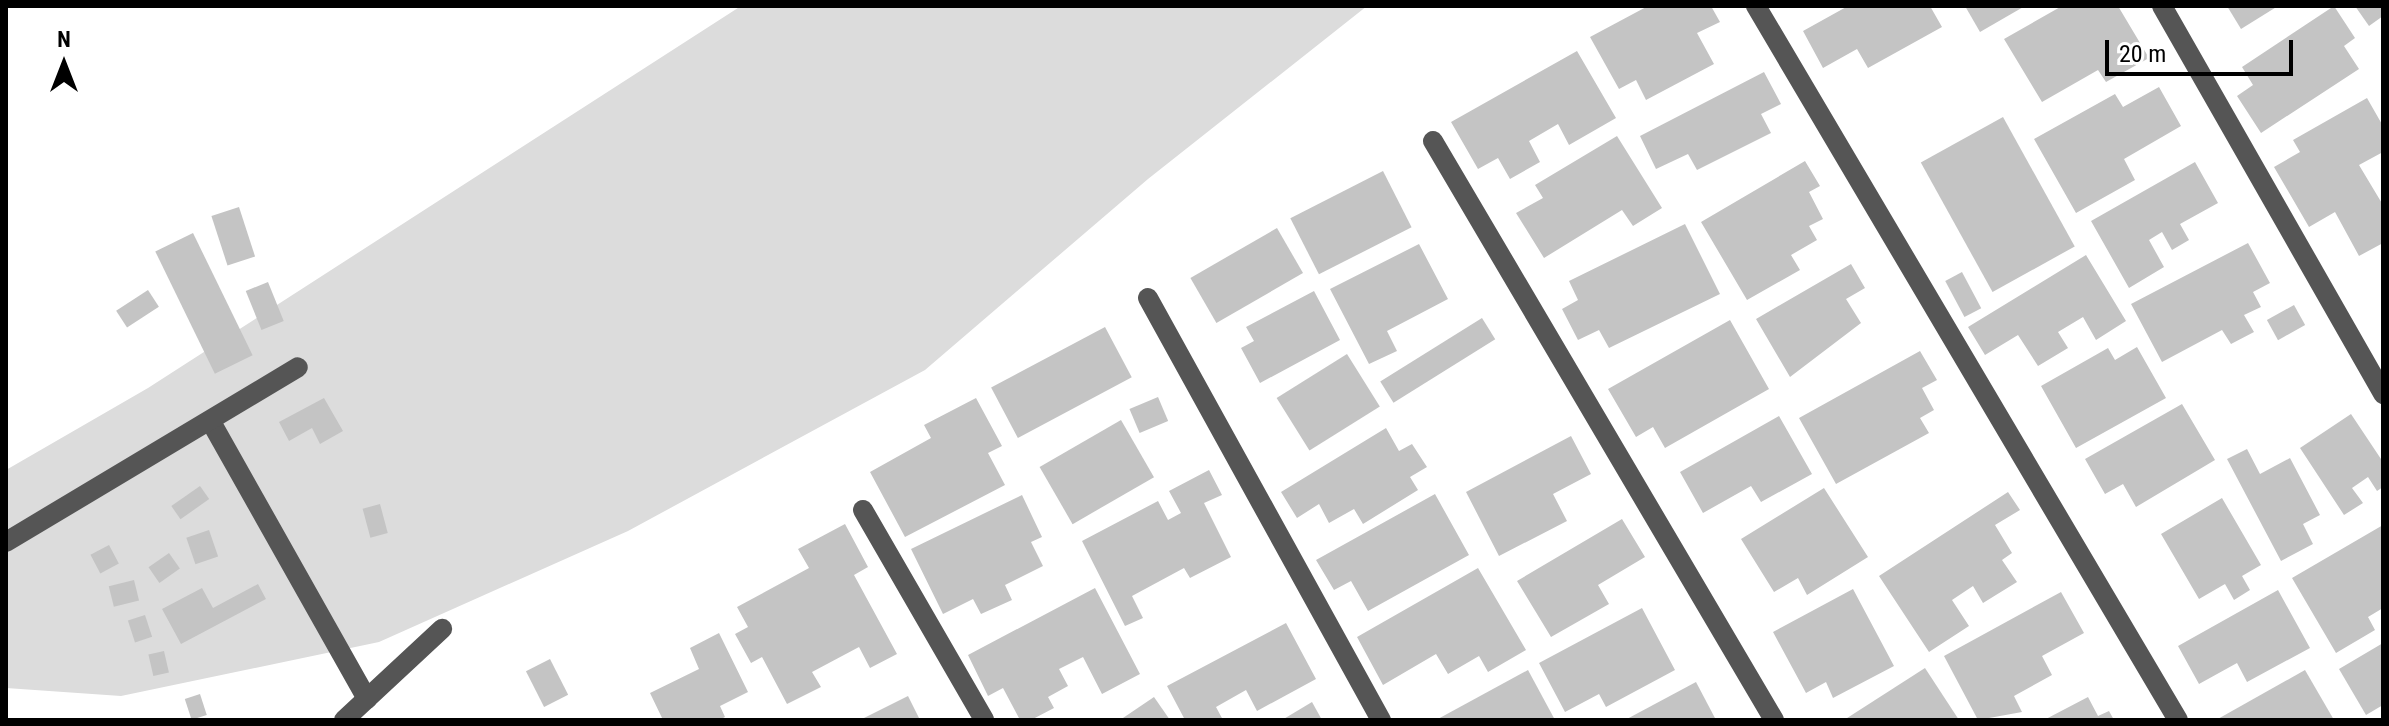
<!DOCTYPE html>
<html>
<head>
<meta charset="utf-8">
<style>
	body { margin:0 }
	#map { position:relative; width:2389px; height:726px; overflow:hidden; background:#fff; font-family:"Roboto Condensed",sans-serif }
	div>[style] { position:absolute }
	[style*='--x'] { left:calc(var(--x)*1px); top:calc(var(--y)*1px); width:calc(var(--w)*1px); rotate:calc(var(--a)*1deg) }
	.green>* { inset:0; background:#dcdcdc }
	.building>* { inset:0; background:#c4c4c4; transform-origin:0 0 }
	.minor>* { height:20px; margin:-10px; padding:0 10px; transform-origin:10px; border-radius:10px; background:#555 }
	span { translate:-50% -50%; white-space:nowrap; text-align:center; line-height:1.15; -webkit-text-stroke:8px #fff; paint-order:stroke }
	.frame { position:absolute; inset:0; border:8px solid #000; pointer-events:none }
	.north { position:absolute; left:24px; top:24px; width:80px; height:80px; -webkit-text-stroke:6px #fff; paint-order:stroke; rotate:0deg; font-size:22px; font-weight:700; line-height:32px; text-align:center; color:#000 }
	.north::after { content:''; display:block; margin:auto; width:28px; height:36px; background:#000; clip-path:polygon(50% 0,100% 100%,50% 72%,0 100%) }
	.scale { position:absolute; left:2105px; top:40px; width:188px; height:36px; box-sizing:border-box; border:4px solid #000; border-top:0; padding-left:10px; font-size:24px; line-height:28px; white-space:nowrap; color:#000; -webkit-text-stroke:6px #fff; paint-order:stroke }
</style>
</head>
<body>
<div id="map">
	<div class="green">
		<div style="clip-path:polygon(741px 6px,1367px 6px,1148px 179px,925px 370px,628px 531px,379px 642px,121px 696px,6px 688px,6px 470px,148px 388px)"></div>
	</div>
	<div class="building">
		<div style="clip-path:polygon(1648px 6px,1711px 6px,1720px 22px,1697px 33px,1714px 64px,1646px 100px,1636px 80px,1619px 89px,1590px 37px)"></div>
		<div style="clip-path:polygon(1848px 6px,1930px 6px,1942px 27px,1868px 68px,1857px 49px,1823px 68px,1803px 31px)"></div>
		<div style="clip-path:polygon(1965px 6px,2025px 6px,1980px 32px)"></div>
		<div style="clip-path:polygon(2062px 6px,2118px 6px,2149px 58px,2106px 82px,2098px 70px,2042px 102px,2004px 39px)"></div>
		<div style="clip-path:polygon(2227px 6px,2278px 6px,2241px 29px)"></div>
		<div style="clip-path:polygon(2334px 6px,2355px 38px,2344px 46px,2359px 69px,2261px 133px,2237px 96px,2253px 85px,2242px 67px)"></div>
		<div style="clip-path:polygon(2355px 6px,2383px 6px,2383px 16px,2369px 26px)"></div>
		<div style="clip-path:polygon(1577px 51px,1616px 118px,1569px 145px,1558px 124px,1529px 141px,1540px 162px,1510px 179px,1498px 158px,1478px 169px,1451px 122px)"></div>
		<div style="clip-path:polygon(1764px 72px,1781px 104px,1761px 114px,1771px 133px,1697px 170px,1688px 154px,1656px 169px,1640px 136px)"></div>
		<div style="clip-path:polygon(2159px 87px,2181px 126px,2124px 159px,2135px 180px,2076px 213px,2034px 139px,2115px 94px,2123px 107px)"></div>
		<div style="clip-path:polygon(2367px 98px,2383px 126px,2383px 152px,2359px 165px,2383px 205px,2383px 243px,2359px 256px,2335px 212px,2309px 227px,2274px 167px,2300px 152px,2293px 140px)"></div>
		<div style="left:2003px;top:117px;width:148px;height:94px;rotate:61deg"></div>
		<div style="clip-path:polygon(1617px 136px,1662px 208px,1633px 226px,1622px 210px,1544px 258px,1516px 213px,1543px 198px,1535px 185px)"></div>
		<div style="clip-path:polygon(1805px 161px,1820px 186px,1809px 192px,1823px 219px,1809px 226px,1817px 240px,1791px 255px,1800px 270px,1747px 300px,1701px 222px)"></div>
		<div style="clip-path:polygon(2195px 162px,2218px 203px,2180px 224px,2189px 240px,2172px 250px,2162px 232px,2149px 240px,2164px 267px,2129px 288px,2091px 221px)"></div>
		<div style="left:1383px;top:171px;width:63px;height:104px;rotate:63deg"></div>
		<div style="left:239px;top:207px;width:52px;height:29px;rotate:72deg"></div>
		<div style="clip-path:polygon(1685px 224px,1720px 294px,1609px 348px,1599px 330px,1578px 340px,1562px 309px,1578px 300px,1569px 281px)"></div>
		<div style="left:1277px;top:228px;width:52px;height:100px;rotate:60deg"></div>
		<div style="left:193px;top:233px;width:136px;height:42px;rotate:64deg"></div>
		<div style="clip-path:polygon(2248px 243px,2270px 283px,2253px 292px,2261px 307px,2244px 315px,2254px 332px,2231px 344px,2222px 330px,2162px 362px,2131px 304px)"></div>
		<div style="clip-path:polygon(1419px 244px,1448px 299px,1387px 331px,1397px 351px,1369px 364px,1330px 289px)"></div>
		<div style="clip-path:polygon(2086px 255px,2126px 321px,2096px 340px,2083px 317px,2058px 332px,2068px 348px,2038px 366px,2018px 335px,1985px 355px,1968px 327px)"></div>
		<div style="clip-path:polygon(1851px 264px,1865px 288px,1846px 299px,1861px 323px,1790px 377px,1756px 319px)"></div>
		<div style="left:1962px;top:272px;width:41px;height:19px;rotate:62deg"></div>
		<div style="left:268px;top:282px;width:42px;height:24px;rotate:68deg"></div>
		<div style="left:148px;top:290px;width:20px;height:38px;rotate:57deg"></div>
		<div style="clip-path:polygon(1314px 291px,1340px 340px,1260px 383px,1241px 348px,1254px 341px,1246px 327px)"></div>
		<div style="left:2294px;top:305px;width:23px;height:31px;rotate:61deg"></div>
		<div style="left:1482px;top:318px;width:25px;height:120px;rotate:58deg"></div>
		<div style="clip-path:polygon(1730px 320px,1769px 389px,1665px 448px,1653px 427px,1636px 437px,1608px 389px)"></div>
		<div style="left:1105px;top:327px;width:57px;height:129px;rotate:62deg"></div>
		<div style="clip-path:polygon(2137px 347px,2166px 398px,2076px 448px,2041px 386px,2108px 348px,2115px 360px)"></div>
		<div style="clip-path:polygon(1920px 351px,1937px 380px,1922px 388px,1934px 410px,1920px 418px,1929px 433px,1836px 484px,1799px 418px)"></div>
		<div style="left:1347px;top:354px;width:62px;height:83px;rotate:58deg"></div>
		<div style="left:1158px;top:397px;width:26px;height:31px;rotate:67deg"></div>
		<div style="clip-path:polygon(324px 398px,343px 431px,320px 444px,312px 428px,289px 441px,279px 422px)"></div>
		<div style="clip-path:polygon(976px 398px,1002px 446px,988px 453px,1005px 485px,905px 537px,870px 472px,931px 438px,924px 425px)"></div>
		<div style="clip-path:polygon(2182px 404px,2215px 460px,2136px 507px,2123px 484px,2105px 494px,2085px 459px)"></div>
		<div style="clip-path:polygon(2351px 414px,2383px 462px,2383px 487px,2377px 491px,2368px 477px,2352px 488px,2363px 503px,2344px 515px,2300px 448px)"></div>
		<div style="clip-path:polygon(1779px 416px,1812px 474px,1761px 502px,1751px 486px,1703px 513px,1680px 472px)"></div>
		<div style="left:1121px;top:420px;width:66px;height:94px;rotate:60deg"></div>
		<div style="clip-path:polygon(1386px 428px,1399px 451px,1412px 444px,1427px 467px,1410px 477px,1418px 490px,1363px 524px,1354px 509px,1329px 523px,1319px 504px,1297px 518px,1281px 492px)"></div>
		<div style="clip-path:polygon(1571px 436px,1591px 474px,1553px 494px,1567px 521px,1499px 556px,1466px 492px)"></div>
		<div style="clip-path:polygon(2247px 449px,2260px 474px,2290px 458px,2320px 515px,2303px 524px,2313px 544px,2281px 561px,2227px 459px)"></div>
		<div style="clip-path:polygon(1209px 470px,1222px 495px,1204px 503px,1231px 557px,1190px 578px,1184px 568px,1132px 596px,1143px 618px,1125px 626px,1082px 541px,1158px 501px,1168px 520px,1181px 513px,1169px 491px)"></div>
		<div style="left:200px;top:486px;width:16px;height:35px;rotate:55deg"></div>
		<div style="clip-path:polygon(1824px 488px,1868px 557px,1807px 595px,1798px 578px,1774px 592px,1741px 539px)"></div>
		<div style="clip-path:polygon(2008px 492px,2020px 510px,1995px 525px,2012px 553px,2002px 560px,2017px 582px,1983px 603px,1973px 586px,1952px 600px,1969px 626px,1929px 652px,1879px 576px)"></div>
		<div style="clip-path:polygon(1435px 494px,1469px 555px,1368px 611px,1351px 581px,1334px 590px,1316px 560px)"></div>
		<div style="clip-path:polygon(1022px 495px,1042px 537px,1031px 542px,1043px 566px,1005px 585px,1012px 600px,981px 614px,973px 599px,943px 614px,911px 549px)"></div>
		<div style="clip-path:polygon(2222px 498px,2261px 565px,2242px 576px,2250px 590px,2234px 600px,2225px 584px,2199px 599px,2161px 534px)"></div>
		<div style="left:380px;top:504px;width:30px;height:18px;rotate:75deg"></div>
		<div style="clip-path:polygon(1622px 519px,1645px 557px,1598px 585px,1609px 604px,1551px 637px,1517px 581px)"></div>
		<div style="clip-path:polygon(845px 524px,868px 567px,854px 575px,897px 654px,870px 668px,859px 647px,812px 672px,821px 687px,787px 704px,762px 657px,751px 663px,735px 634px,748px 627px,737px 607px,809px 568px,798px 549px)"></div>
		<div style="clip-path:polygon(2383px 525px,2383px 608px,2368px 617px,2375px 630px,2336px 653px,2292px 578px)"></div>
		<div style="left:209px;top:530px;width:28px;height:24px;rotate:71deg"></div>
		<div style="left:109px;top:545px;width:21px;height:21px;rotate:62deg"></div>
		<div style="left:169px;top:553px;width:19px;height:25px;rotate:55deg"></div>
		<div style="clip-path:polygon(1478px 568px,1526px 650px,1488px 672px,1479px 656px,1448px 674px,1436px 654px,1383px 685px,1357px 637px)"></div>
		<div style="left:134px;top:580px;width:21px;height:26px;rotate:76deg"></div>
		<div style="clip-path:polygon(258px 584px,266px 599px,181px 644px,162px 609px,202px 588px,213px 608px)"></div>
		<div style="clip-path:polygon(1095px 588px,1140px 674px,1102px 694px,1083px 657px,1059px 669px,1068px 686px,1048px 697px,1054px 708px,1031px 720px,1020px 720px,1003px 688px,988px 696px,968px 655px)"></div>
		<div style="clip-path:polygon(1853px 589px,1894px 666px,1833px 698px,1826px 682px,1806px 693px,1773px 632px)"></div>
		<div style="clip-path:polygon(2278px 590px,2310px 648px,2247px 682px,2237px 663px,2199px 684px,2178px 646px)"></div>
		<div style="clip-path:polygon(2061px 592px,2084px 633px,2042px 656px,2052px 675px,2014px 696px,2022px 712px,1978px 720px,1944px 656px)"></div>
		<div style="clip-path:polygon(1642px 608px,1675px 670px,1606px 707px,1599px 694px,1565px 712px,1539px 663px)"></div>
		<div style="left:145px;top:615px;width:23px;height:18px;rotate:72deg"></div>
		<div style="clip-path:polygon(1286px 623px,1316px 679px,1257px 711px,1246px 690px,1216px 707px,1223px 720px,1185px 720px,1167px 686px)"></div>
		<div style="clip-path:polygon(719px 633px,748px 692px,720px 706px,725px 717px,719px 720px,663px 720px,650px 693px,699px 669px,690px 648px)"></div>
		<div style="clip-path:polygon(2383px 643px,2383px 705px,2366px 715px,2339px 669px)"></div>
		<div style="left:164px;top:651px;width:22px;height:16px;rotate:77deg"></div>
		<div style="left:550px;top:659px;width:40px;height:27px;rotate:63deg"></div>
		<div style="clip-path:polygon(1925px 668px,1959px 720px,1844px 720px)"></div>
		<div style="clip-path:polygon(1528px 670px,1555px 720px,1436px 720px)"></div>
		<div style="clip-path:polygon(2305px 670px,2334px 720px,2216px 720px)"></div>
		<div style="clip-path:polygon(1696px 682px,1716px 720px,1625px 720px)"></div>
		<div style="left:200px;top:694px;width:22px;height:16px;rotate:72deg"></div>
		<div style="clip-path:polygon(908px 696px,920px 720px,860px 720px)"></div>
		<div style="clip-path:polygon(1154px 697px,1170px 720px,1120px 720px)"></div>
		<div style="clip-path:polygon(2088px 697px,2098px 716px,2109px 711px,2114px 720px,2044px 720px)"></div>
		<div style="clip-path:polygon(1312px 702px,1322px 720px,1282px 720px)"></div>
	</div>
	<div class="minor">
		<div style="--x:1756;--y:6;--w:829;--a:59.42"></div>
		<div style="--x:2162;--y:6;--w:447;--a:60.3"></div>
		<div style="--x:1433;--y:141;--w:672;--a:59.5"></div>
		<div style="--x:1148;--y:298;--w:482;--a:61.1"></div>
		<div style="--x:211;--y:422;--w:318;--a:60.6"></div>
		<div style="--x:863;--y:510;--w:242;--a:60"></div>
		<div style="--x:6;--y:542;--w:340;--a:-30.9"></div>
		<div style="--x:344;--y:720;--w:134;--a:-42.9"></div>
	</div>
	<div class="frame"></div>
	<div class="north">N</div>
	<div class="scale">20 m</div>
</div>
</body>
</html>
